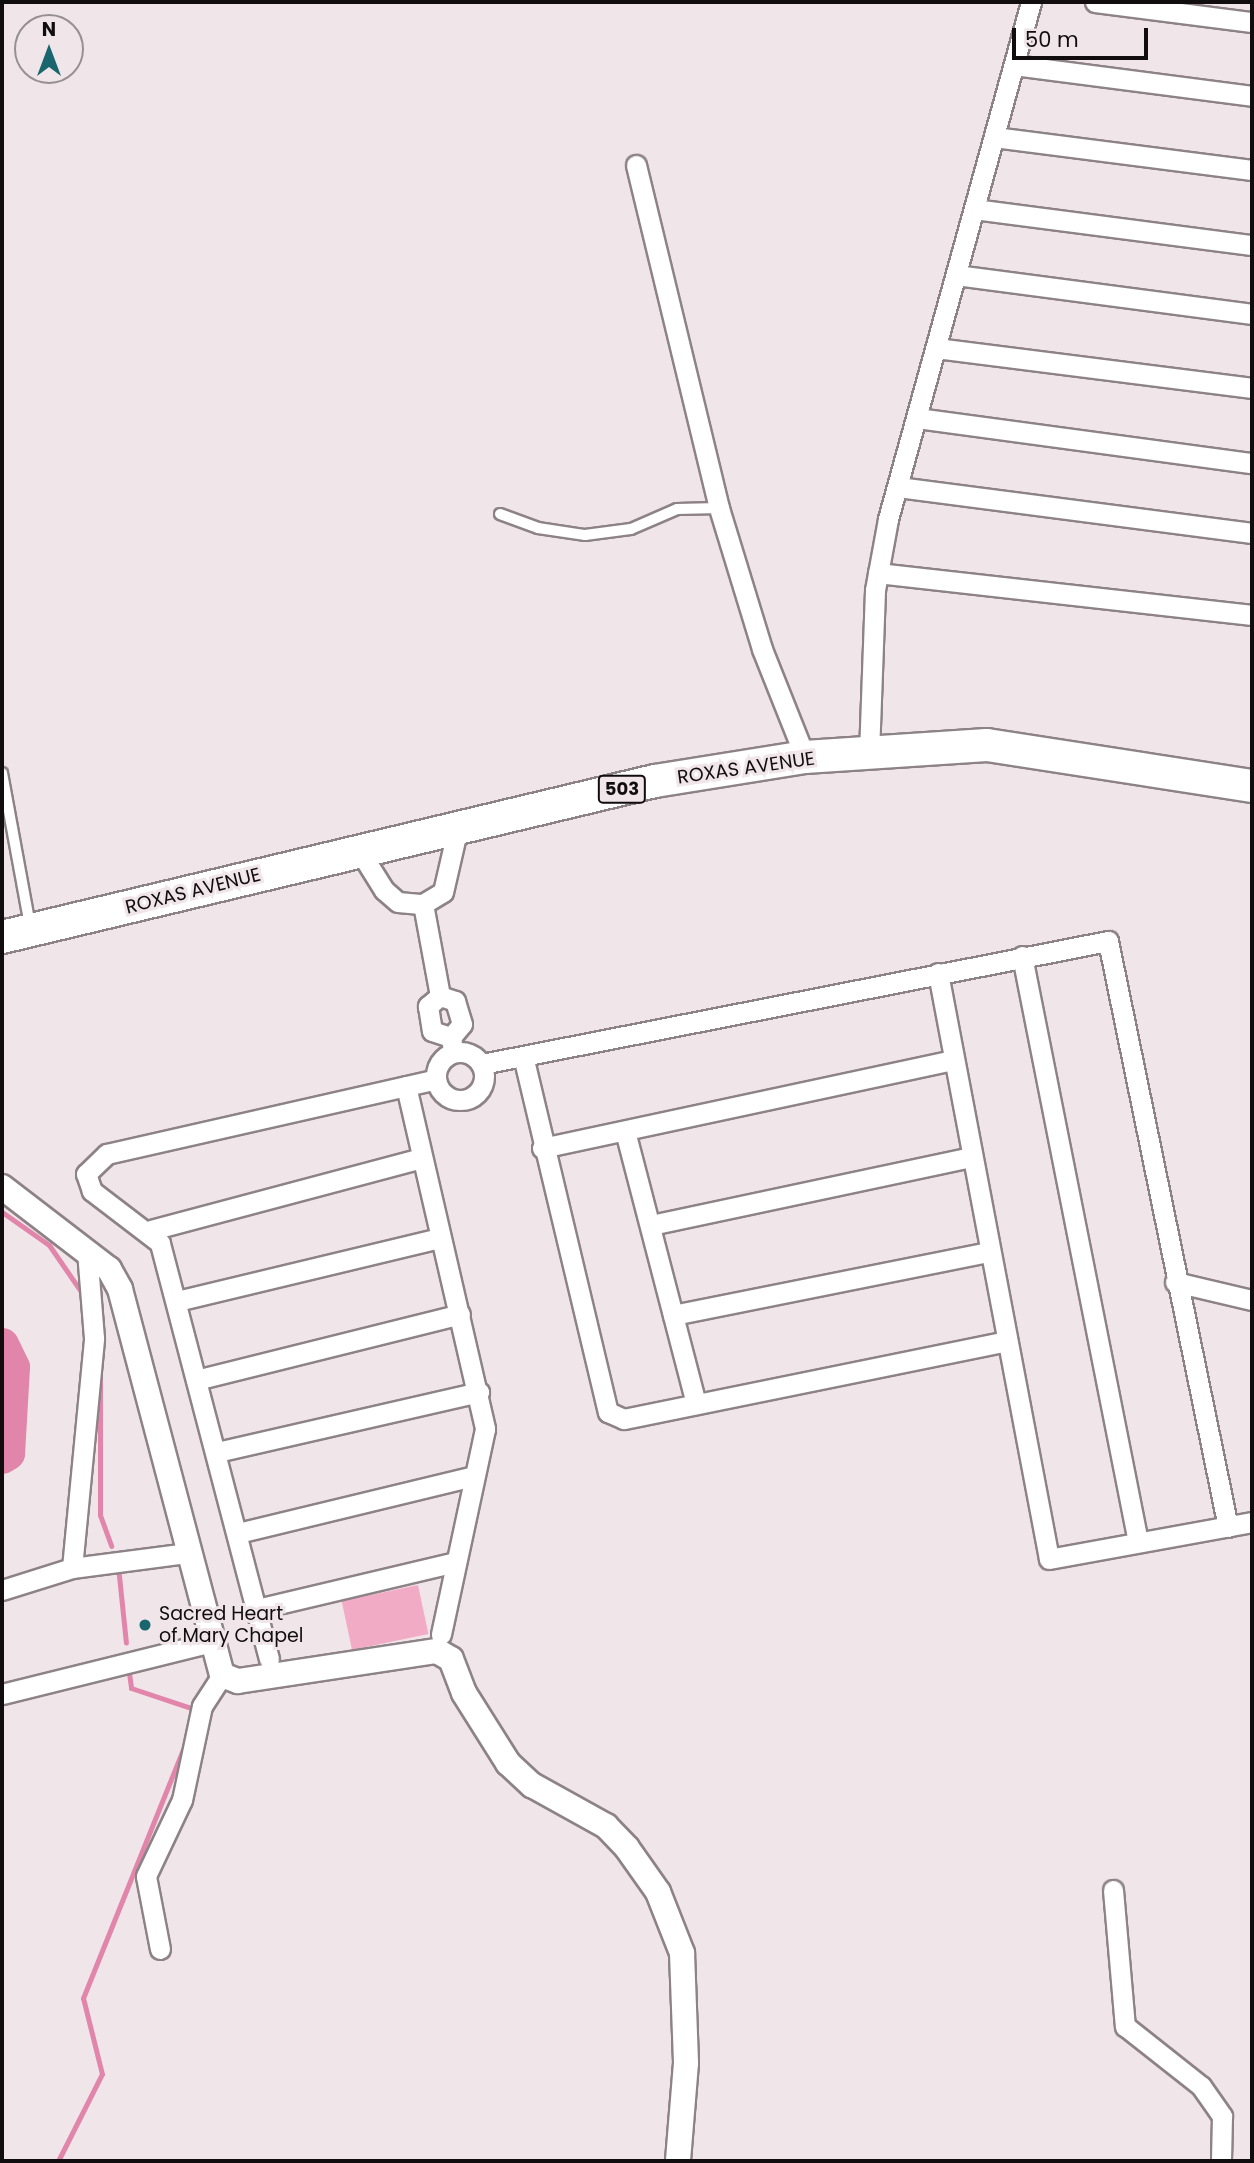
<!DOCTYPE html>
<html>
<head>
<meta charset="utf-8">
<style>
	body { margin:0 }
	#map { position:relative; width:1254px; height:2163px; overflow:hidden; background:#f0e5e8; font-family:Poppins,sans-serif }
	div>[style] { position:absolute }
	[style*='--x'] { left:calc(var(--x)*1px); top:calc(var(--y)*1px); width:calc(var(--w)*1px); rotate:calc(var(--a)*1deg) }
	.green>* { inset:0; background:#f2abc5; transform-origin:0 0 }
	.stream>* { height:5px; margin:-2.5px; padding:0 2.5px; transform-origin:2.5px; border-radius:2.5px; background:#e186aa }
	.river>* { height:33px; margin:-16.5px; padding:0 16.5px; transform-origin:16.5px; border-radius:16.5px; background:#e186aa }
	.roads { filter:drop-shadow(2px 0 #8d8387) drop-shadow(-2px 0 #8d8387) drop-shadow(0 2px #8d8387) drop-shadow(0 -2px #8d8387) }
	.service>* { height:10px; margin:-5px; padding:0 5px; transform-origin:5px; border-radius:5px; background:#fff }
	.minor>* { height:19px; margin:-9.5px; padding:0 9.5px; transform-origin:9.5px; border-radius:9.5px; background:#fff }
	.minor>.ring { margin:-9.5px; padding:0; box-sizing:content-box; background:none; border:19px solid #fff; border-radius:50% }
	.tertiary>* { height:24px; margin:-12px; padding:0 12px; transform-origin:12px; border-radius:12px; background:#fff }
	.primary>* { height:32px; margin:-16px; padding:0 16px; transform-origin:16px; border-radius:16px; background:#fff }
	.dots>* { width:19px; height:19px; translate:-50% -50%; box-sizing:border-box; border:4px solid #f0e5e8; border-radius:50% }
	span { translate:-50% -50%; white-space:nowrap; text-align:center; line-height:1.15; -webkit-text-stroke:6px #f0e5e8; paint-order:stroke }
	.shield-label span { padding:2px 5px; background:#f0e5e8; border:2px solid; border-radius:5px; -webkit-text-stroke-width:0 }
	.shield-label { font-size:18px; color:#110d0f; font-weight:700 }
	.street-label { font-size:19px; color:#110d0f }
	.poi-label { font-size:19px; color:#110d0f }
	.left { translate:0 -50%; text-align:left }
	.frame { position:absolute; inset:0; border:4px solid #110d0f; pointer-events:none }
	.north { position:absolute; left:14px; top:14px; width:70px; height:70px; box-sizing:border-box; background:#f0e5e8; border:2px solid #978f91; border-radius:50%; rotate:0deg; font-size:19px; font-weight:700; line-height:28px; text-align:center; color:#110d0f }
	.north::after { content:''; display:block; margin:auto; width:24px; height:32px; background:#19666e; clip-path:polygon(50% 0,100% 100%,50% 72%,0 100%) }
	.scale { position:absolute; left:1012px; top:28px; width:136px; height:32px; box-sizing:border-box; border:4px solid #110d0f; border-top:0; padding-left:9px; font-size:21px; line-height:24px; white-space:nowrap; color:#110d0f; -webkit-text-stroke:5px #f0e5e8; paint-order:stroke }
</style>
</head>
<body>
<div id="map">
	<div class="green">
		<div style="left:418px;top:1585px;width:50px;height:78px;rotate:78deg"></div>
	</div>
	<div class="stream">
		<div style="--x:2;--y:1212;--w:57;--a:35.1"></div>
		<div style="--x:49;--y:1245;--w:62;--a:55.5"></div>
		<div style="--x:100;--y:1373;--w:142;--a:90"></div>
		<div style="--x:100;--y:1515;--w:33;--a:70"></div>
		<div style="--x:118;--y:1566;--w:77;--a:84.1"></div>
		<div style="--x:129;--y:1673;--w:15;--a:82"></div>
		<div style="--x:131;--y:1688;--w:66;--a:18.4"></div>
		<div style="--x:58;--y:2161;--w:97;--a:-63.2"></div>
		<div style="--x:102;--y:2074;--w:78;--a:-104"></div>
		<div style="--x:83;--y:1998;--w:268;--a:-68.1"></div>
	</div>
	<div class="river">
		<div style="--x:2;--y:1344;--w:25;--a:64"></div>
		<div style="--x:13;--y:1367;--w:86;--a:93.3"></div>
		<div style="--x:8;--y:1453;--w:7;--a:146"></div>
	</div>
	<div class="roads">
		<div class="service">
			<div style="--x:500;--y:514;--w:40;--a:20.2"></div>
			<div style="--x:538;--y:528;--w:48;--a:8.5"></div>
			<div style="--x:585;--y:535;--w:46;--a:-7.4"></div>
			<div style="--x:631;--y:529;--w:50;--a:-23.5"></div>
			<div style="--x:677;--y:509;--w:42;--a:-1.4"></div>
			<div style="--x:2;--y:773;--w:156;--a:79.6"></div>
		</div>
		<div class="minor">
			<div style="--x:1095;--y:2;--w:158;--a:7.3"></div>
			<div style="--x:1014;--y:65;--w:240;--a:7.4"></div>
			<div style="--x:994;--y:137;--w:260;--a:7.3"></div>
			<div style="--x:636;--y:165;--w:353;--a:76.4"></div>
			<div style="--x:719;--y:508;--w:147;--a:73"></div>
			<div style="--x:762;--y:649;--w:116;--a:68.3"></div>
			<div style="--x:974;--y:209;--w:280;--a:7.4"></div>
			<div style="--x:956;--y:275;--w:299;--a:7.5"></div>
			<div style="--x:936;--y:348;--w:319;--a:7.2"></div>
			<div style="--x:917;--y:418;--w:338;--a:7.7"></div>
			<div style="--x:898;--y:487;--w:357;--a:7.4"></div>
			<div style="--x:878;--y:573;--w:376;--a:6.4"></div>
			<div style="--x:869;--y:754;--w:164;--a:-87.9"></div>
			<div style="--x:875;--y:590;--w:72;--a:-79.6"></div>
			<div style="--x:888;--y:519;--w:536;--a:-74.54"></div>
			<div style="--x:359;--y:850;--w:47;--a:58"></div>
			<div style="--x:384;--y:890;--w:18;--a:41"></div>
			<div style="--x:398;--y:902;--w:25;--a:5"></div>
			<div style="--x:423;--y:904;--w:23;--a:-31"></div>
			<div style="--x:443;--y:892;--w:67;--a:-77"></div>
			<div style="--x:423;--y:904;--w:94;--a:79.5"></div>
			<div style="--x:1022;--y:956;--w:597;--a:78.8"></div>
			<div style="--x:938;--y:973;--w:596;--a:79.27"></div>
			<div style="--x:1049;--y:1559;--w:206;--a:-10.3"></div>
			<div style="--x:440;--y:996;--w:16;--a:18"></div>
			<div style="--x:455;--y:1001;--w:24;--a:73"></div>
			<div style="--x:462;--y:1024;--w:17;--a:130"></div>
			<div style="--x:451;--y:1037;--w:15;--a:82"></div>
			<div style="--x:440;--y:996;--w:16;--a:140"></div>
			<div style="--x:428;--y:1006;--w:25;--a:81"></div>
			<div style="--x:432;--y:1031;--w:20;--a:18"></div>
			<div class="ring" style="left:436px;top:1052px;width:29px;height:29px"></div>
			<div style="--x:524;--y:1060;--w:362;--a:76.6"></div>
			<div style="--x:608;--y:1412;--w:17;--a:24"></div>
			<div style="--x:624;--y:1419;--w:391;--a:-11.5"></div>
			<div style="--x:482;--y:1064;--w:638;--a:-11.12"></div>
			<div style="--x:1108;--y:941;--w:598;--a:78.43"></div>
			<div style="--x:406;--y:1086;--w:352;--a:77"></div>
			<div style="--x:485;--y:1429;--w:210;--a:102.1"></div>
			<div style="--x:625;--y:1131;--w:282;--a:75.4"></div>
			<div style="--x:542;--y:1148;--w:419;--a:-12.1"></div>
			<div style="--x:651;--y:1225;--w:326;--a:-12"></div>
			<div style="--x:151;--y:1230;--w:279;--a:-14.9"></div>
			<div style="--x:1175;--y:1282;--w:79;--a:13.2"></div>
			<div style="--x:177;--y:1301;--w:270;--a:-13.5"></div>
			<div style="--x:673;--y:1315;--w:322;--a:-11.3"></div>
			<div style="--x:196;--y:1380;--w:272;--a:-14"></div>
			<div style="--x:217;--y:1452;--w:269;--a:-12.9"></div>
			<div style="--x:238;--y:1533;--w:243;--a:-13.6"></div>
			<div style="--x:72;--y:1568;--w:231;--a:-84.5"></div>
			<div style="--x:94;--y:1338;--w:87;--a:-94.6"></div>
			<div style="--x:2;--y:1590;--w:73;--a:-17.4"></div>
			<div style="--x:72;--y:1568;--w:117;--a:-7.4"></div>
			<div style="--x:257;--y:1609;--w:204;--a:-13.3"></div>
			<div style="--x:269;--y:1659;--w:430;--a:-104.7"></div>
			<div style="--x:160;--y:1243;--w:86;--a:-142.6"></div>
			<div style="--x:92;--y:1191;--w:18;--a:-109"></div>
			<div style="--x:86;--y:1174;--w:29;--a:-44"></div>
			<div style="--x:107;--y:1154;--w:337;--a:-12.8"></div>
			<div style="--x:2;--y:1694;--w:216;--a:-13.9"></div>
			<div style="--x:1113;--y:1890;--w:137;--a:85"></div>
			<div style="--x:1125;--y:2026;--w:97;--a:38.3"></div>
			<div style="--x:1201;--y:2086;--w:37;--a:55"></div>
			<div style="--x:1222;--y:2116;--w:45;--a:91.3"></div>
			<div style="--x:160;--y:1949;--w:74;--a:-100.9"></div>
			<div style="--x:146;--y:1876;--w:84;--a:-64.7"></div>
			<div style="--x:182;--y:1800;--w:96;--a:-78"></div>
			<div style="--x:202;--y:1706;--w:37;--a:-57"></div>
		</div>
		<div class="tertiary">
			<div style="--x:2;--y:1187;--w:135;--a:37.5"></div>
			<div style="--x:109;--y:1269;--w:23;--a:61"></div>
			<div style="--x:120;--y:1289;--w:399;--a:75.2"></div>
			<div style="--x:222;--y:1675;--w:17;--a:21"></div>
			<div style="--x:238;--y:1681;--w:201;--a:-8.6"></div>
			<div style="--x:437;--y:1651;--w:16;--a:30"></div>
			<div style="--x:451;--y:1659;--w:36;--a:69"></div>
			<div style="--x:464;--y:1693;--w:83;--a:57.8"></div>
			<div style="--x:508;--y:1763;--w:33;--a:43"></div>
			<div style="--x:532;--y:1785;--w:85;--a:29"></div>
			<div style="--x:606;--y:1826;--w:30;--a:46"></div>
			<div style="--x:627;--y:1848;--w:54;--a:54.8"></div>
			<div style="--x:658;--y:1892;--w:66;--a:68.5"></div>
			<div style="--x:682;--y:1953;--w:110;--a:87.9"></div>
			<div style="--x:686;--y:2063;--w:98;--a:94.7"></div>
		</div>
		<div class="primary">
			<div style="--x:2;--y:937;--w:671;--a:-13.44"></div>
			<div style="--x:655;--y:781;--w:152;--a:-9.1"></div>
			<div style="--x:805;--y:757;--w:182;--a:-3.8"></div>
			<div style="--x:987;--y:745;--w:268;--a:8.8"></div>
		</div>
	</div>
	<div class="dots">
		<div style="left:145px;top:1625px;background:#19666e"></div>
	</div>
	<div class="shield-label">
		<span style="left:622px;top:789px">503</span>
	</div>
	<div class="street-label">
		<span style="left:746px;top:768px;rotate:-8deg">ROXAS AVENUE</span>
		<span style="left:193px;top:891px;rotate:-14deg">ROXAS AVENUE</span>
	</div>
	<div class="poi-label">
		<span class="left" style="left:159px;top:1625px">Sacred Heart<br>of Mary Chapel</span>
	</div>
	<div class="frame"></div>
	<div class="north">N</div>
	<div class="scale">50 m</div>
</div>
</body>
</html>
